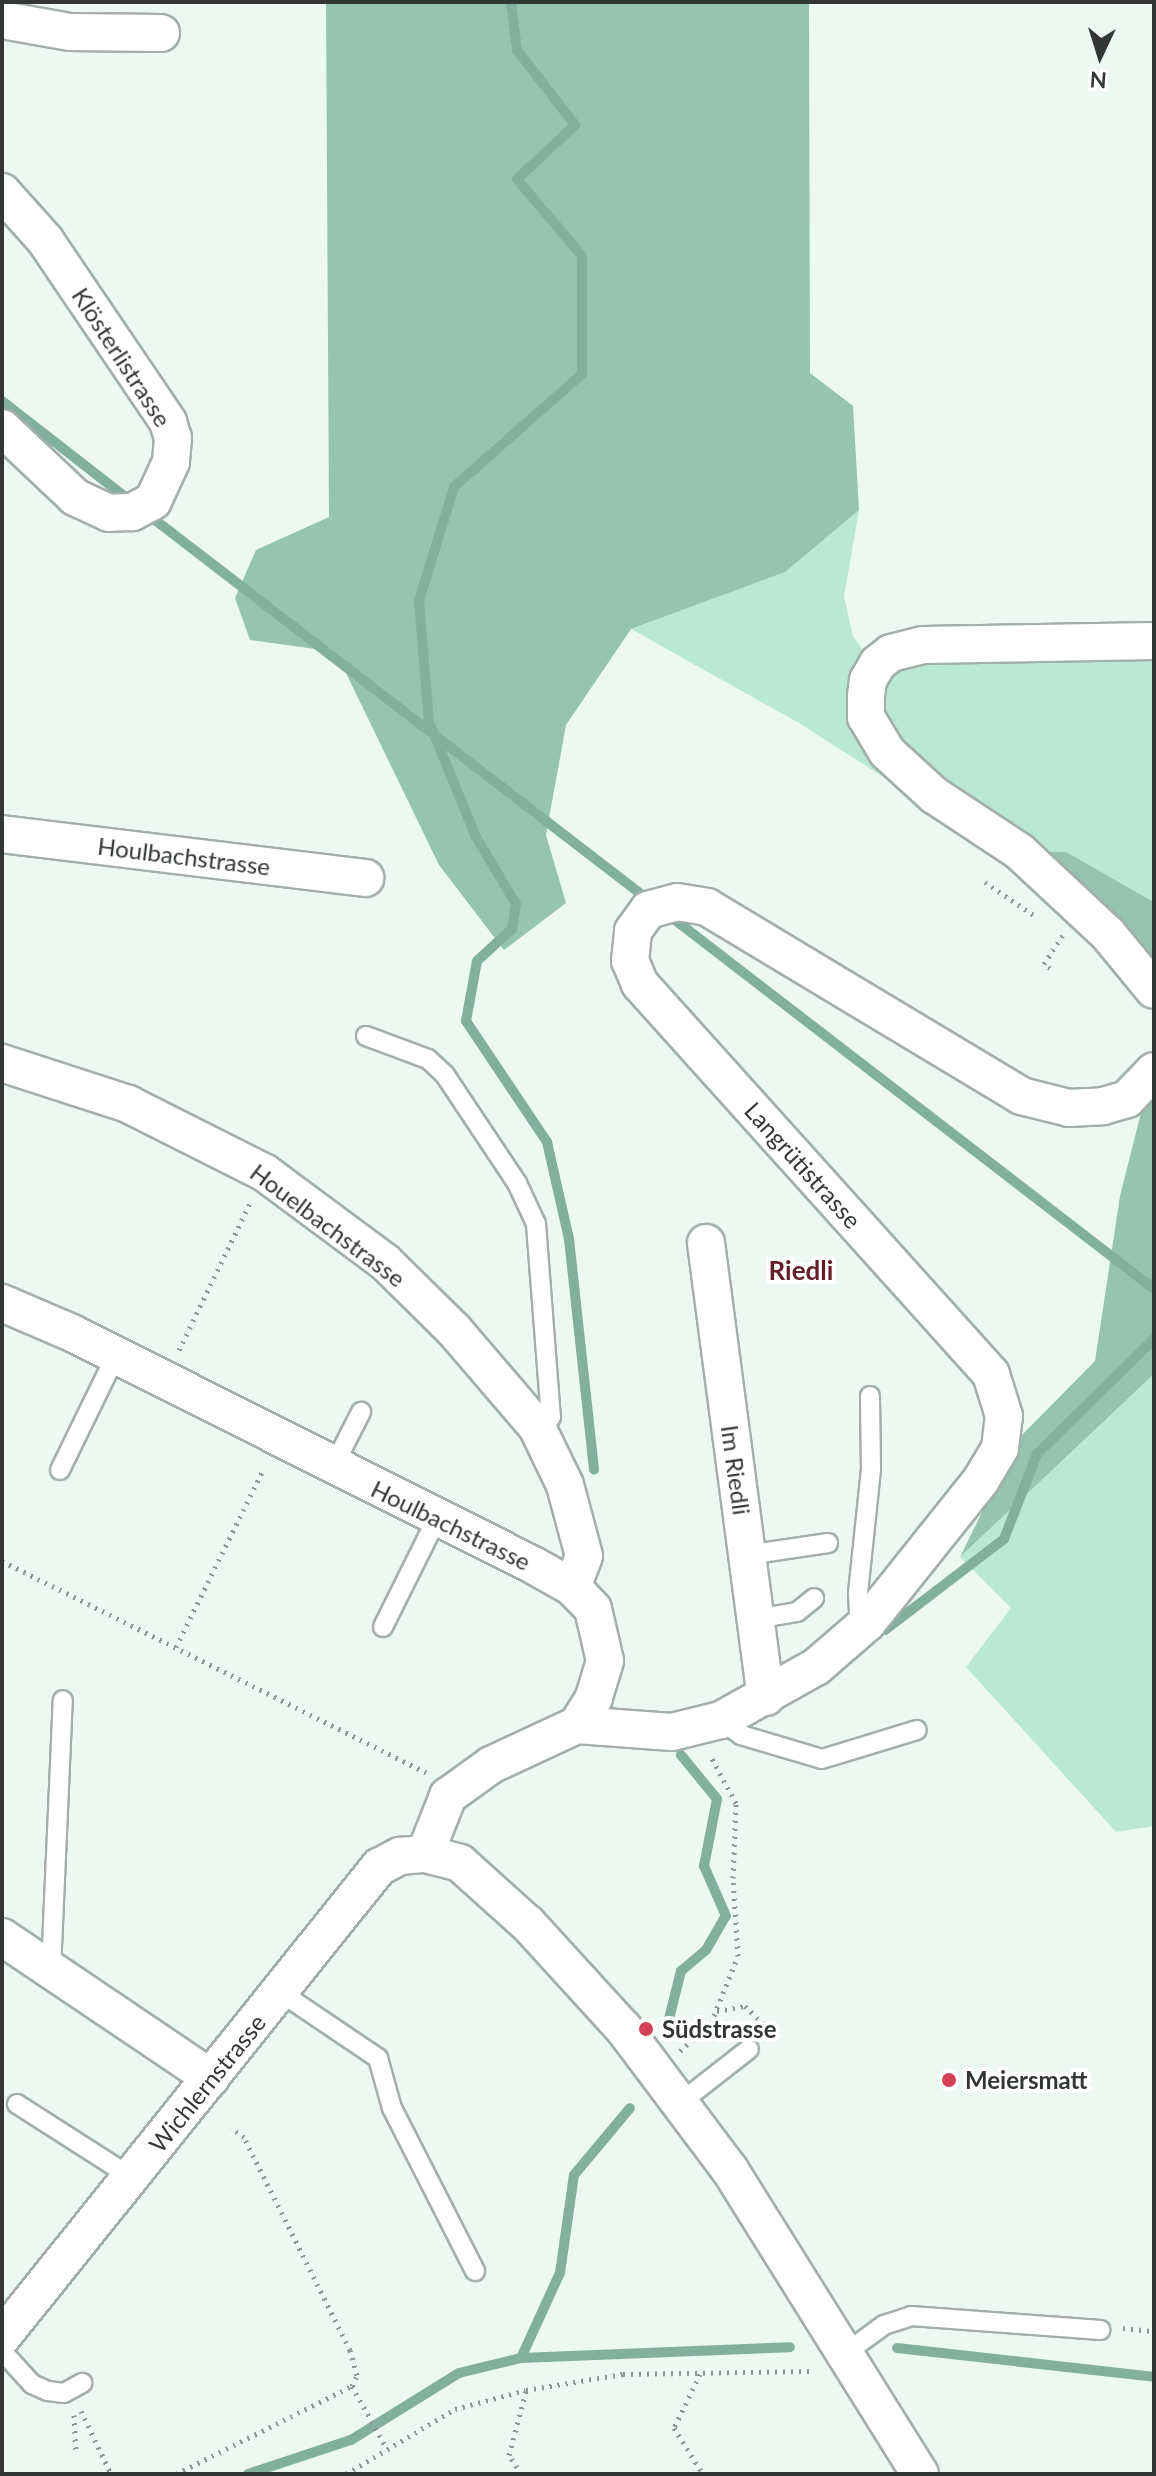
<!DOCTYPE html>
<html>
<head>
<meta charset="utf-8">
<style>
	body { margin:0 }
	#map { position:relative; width:1156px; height:2476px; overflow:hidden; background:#ecf9f3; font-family:Lato,sans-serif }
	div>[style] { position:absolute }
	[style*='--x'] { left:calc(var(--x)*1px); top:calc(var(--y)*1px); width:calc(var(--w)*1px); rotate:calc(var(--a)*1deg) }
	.green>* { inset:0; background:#bae8d4 }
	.forest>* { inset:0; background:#96c4b1 }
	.stream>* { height:10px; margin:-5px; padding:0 5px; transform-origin:5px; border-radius:5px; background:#83b09e }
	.path>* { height:5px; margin-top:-2.5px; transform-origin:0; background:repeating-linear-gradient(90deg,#8d9692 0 2px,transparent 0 8px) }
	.roads { filter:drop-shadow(2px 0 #a3afaa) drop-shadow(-2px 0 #a3afaa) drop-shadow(0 2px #a3afaa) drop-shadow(0 -2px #a3afaa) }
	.lane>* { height:18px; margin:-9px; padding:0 9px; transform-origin:9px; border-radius:9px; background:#fff }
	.street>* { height:36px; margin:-18px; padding:0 18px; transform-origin:18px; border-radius:18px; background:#fff }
	.dots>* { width:22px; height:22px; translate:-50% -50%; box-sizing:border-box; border:4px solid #fff; border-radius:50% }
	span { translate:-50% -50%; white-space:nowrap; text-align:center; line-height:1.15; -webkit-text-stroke:8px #fff; paint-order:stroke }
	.street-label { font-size:24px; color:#323735 }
	.poi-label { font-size:24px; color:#323735; font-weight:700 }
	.left { translate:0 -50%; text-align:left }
	.neighbourhood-label { font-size:26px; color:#641f26; font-weight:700 }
	.frame { position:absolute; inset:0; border:4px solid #323735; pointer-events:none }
	.north { position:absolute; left:1060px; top:16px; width:80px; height:80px; -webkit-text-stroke:6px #fff; paint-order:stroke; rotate:184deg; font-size:22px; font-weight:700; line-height:32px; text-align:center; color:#323735 }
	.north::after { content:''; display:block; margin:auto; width:28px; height:36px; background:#323735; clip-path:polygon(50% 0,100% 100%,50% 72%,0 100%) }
</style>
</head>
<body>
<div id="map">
	<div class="green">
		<div style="clip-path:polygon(859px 510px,844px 597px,853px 636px,870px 660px,905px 791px,799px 723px,631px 629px,784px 572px)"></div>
		<div style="clip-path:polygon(1154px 651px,1154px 902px,1109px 876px,1033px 852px,900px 755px,874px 690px,893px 663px)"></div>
		<div style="clip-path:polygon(1154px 1374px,1154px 1826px,1116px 1832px,966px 1667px,1011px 1608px,960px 1557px)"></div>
	</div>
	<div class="forest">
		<div style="clip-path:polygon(326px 2px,809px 2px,810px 373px,853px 406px,859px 510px,785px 572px,631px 629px,566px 725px,546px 835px,566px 903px,504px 950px,439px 865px,346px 673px,315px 649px,250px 640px,235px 598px,256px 550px,329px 517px)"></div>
		<div style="clip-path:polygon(1033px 852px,1066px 852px,1154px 902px,1154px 975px)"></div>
		<div style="clip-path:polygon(1154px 1090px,1154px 1374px,960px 1557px,1018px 1439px,1095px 1361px,1120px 1196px,1144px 1101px)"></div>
	</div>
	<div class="stream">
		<div style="--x:511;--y:2;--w:48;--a:82.9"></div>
		<div style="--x:517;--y:50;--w:95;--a:52.3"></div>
		<div style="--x:575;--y:125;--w:79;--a:137"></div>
		<div style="--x:517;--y:179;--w:101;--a:49.8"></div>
		<div style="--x:582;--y:256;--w:118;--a:90"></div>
		<div style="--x:582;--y:374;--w:171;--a:138.6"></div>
		<div style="--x:454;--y:487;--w:119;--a:107.1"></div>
		<div style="--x:419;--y:601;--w:121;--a:85.3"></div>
		<div style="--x:429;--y:722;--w:122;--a:67.8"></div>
		<div style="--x:475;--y:835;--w:80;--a:59.3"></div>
		<div style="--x:516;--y:904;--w:25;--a:99"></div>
		<div style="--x:512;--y:929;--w:47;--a:137.6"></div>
		<div style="--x:477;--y:961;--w:61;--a:100.4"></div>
		<div style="--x:466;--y:1021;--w:146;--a:56.2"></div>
		<div style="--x:547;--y:1142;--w:99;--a:77.2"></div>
		<div style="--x:569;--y:1239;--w:232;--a:83.8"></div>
		<div style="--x:2;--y:401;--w:166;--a:37.9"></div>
		<div style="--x:146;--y:513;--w:636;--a:37.59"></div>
		<div style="--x:666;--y:913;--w:616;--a:37.61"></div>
		<div style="--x:885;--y:1630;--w:150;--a:-37.4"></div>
		<div style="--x:1004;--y:1539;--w:91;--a:-68.8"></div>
		<div style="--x:1037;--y:1454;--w:164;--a:-44.5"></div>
		<div style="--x:667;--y:2027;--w:58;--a:-76"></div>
		<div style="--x:681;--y:1971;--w:33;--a:-40"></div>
		<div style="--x:706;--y:1950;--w:39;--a:-60"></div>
		<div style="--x:726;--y:1916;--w:55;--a:-113.7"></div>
		<div style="--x:704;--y:1866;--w:68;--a:-79"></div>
		<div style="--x:717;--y:1799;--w:57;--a:-129.3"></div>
		<div style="--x:897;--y:2348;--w:259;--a:6.4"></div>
		<div style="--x:521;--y:2358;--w:94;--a:-65.4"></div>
		<div style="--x:560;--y:2273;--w:99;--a:-81.9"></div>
		<div style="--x:574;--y:2175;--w:87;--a:-50.1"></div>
		<div style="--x:248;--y:2474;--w:108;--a:-18.3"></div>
		<div style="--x:351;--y:2440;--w:127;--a:-31.8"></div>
		<div style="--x:459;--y:2373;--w:64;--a:-13.6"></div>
		<div style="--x:521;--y:2358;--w:269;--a:-2.3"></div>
	</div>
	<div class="path">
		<div style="--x:985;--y:882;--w:60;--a:34.2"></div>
		<div style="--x:1050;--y:968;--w:7;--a:-146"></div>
		<div style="--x:1044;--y:964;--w:35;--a:-57"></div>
		<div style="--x:179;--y:1350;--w:165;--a:-64.2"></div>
		<div style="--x:2;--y:1561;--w:475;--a:26.5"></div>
		<div style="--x:176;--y:1647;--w:199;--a:-63.8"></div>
		<div style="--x:717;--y:2011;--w:28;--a:-10"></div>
		<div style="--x:745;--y:2006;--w:33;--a:44"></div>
		<div style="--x:680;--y:2051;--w:42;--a:-42.1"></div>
		<div style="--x:711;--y:2023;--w:72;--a:-68.1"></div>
		<div style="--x:738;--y:1956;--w:78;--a:-93.7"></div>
		<div style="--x:733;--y:1878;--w:75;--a:-87.7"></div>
		<div style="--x:736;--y:1803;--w:55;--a:-118.4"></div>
		<div style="--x:1123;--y:2328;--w:31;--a:6"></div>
		<div style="--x:700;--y:2374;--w:60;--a:115.7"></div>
		<div style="--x:674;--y:2428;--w:54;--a:57.8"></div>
		<div style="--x:352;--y:2386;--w:70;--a:60.9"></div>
		<div style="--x:81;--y:2411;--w:70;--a:64.5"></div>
		<div style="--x:74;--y:2415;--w:35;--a:87"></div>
		<div style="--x:176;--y:2474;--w:197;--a:-26.6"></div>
		<div style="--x:352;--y:2386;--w:12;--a:-66"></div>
		<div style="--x:357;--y:2375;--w:26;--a:-106"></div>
		<div style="--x:350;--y:2350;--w:238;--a:-116.5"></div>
		<div style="--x:244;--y:2137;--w:16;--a:-145"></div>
		<div style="--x:346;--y:2474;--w:127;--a:-30.8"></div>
		<div style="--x:455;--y:2409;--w:73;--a:-15"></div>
		<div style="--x:526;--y:2390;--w:98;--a:-9.4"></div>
		<div style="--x:623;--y:2374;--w:192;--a:-0.9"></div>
		<div style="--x:521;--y:2474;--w:22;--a:-122"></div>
		<div style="--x:509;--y:2455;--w:66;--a:-75.1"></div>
	</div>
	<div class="roads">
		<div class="lane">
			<div style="--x:366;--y:1036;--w:66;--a:20.4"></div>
			<div style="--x:428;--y:1059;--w:23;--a:43"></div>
			<div style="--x:445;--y:1075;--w:130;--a:56.3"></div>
			<div style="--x:517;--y:1183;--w:45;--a:65.1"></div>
			<div style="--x:536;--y:1224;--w:194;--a:85.6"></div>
			<div style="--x:551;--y:1417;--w:17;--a:144"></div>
			<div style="--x:333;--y:1467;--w:62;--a:-63"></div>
			<div style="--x:60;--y:1470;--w:128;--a:-64"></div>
			<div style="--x:747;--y:1555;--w:82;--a:-8.4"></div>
			<div style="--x:756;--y:1619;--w:42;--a:-9.7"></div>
			<div style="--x:797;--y:1612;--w:22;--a:-39"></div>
			<div style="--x:867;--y:1623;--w:14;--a:-126"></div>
			<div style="--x:859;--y:1612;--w:19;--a:-93"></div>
			<div style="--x:858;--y:1593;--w:124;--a:-84"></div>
			<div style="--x:871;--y:1470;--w:74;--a:-90.8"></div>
			<div style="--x:383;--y:1627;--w:122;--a:-63.6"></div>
			<div style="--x:721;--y:1720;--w:25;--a:37"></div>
			<div style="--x:741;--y:1735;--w:84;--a:16.5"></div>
			<div style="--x:822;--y:1759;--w:99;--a:-17"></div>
			<div style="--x:51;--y:1970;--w:270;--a:-87.5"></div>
			<div style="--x:280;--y:1992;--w:118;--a:34"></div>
			<div style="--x:378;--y:2058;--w:52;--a:74.4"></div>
			<div style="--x:392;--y:2108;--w:183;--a:63"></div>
			<div style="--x:681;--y:2102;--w:86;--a:-37.9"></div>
			<div style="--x:17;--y:2104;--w:135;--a:32.6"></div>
			<div style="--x:2;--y:2351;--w:45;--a:47.7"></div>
			<div style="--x:32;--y:2384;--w:17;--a:24"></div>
			<div style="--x:48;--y:2391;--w:16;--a:7"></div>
			<div style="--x:64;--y:2393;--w:21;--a:-29"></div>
			<div style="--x:843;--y:2355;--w:51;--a:-36.2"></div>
			<div style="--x:884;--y:2325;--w:28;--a:-18"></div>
			<div style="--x:911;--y:2316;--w:190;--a:4.2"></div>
		</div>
		<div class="street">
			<div style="--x:2;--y:20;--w:69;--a:10"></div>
			<div style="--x:70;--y:32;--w:91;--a:0.6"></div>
			<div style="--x:2;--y:192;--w:64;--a:48.1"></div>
			<div style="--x:45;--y:240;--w:220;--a:55.9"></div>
			<div style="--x:168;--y:422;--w:17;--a:73"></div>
			<div style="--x:173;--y:438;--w:24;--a:95"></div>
			<div style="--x:171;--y:462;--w:43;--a:114.8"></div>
			<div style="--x:153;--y:501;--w:24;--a:152"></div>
			<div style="--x:132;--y:512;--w:23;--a:178"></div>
			<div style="--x:109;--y:513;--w:38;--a:-155"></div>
			<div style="--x:75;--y:497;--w:100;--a:-136.6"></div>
			<div style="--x:1154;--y:641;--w:231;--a:179"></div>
			<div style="--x:923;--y:645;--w:33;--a:166"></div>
			<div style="--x:891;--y:653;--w:16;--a:142"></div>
			<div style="--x:878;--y:663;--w:20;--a:120"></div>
			<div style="--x:868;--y:680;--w:17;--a:97"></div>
			<div style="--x:866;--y:697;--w:20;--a:90"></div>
			<div style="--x:866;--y:717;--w:41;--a:59"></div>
			<div style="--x:887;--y:752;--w:64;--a:42.5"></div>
			<div style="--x:934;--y:795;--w:103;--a:33.5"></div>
			<div style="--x:1020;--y:852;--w:120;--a:43"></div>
			<div style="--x:1108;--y:934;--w:72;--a:50.6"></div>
			<div style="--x:2;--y:834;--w:366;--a:6.9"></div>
			<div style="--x:2;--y:1063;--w:133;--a:18"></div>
			<div style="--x:128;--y:1104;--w:153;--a:26.7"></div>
			<div style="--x:265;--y:1173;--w:149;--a:36.6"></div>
			<div style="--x:385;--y:1262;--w:97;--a:44.6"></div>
			<div style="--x:454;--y:1330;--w:128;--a:49.4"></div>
			<div style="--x:537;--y:1427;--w:64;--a:64.2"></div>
			<div style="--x:565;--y:1485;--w:73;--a:75"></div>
			<div style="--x:584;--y:1556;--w:33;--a:111"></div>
			<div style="--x:706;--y:1243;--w:458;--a:82.5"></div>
			<div style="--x:2;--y:1303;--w:76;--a:23.2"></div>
			<div style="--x:72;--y:1333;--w:516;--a:26.71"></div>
			<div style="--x:533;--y:1565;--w:45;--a:29.4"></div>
			<div style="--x:572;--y:1587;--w:30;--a:46"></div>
			<div style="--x:593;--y:1609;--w:53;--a:77"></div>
			<div style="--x:605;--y:1661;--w:39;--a:107"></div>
			<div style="--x:594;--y:1698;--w:32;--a:122"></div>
			<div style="--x:577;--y:1725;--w:95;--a:155.1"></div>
			<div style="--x:491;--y:1765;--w:53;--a:144.2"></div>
			<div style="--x:448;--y:1796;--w:62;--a:111.6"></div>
			<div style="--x:577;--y:1725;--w:95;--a:4.2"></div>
			<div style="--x:672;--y:1732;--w:50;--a:-13.8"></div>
			<div style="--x:721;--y:1720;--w:109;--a:-29.2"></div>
			<div style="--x:816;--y:1667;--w:67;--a:-40.8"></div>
			<div style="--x:867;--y:1623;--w:183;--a:-51.4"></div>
			<div style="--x:981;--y:1480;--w:37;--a:-59"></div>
			<div style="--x:1000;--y:1448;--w:32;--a:-83"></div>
			<div style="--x:1004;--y:1416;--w:44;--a:-107.2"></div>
			<div style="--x:991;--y:1374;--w:525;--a:-131.99"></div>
			<div style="--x:640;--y:984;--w:25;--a:-113"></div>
			<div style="--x:630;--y:961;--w:30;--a:-84"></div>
			<div style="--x:633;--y:931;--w:26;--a:-54"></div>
			<div style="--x:648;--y:910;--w:30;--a:-15"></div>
			<div style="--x:677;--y:902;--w:30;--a:9"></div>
			<div style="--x:707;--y:907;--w:366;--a:31"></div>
			<div style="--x:1021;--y:1096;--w:49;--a:14"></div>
			<div style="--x:1069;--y:1108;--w:34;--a:-3"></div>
			<div style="--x:1103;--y:1106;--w:25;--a:-16"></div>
			<div style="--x:1127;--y:1099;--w:39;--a:-46"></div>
			<div style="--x:2;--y:1937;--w:252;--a:34"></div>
			<div style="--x:2;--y:2337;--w:603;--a:-51.27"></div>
			<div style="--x:379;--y:1867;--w:24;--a:-28"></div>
			<div style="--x:400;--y:1856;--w:25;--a:-5"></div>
			<div style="--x:425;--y:1854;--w:36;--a:14"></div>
			<div style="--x:460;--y:1863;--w:91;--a:41.9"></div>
			<div style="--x:528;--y:1924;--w:142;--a:47.6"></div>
			<div style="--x:624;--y:2029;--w:176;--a:53.1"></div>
			<div style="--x:730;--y:2170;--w:358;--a:58"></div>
		</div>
	</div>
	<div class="dots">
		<div style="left:646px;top:2029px;background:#d24254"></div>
		<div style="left:949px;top:2080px;background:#d24254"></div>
	</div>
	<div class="street-label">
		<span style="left:122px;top:357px;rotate:57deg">Klösterlistrasse</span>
		<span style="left:184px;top:856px;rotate:7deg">Houlbachstrasse</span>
		<span style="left:803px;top:1165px;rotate:48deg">Langrütistrasse</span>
		<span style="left:328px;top:1225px;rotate:37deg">Houelbachstrasse</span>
		<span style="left:736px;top:1470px;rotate:82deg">Im Riedli</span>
		<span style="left:451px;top:1525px;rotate:26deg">Houlbachstrasse</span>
		<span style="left:207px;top:2083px;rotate:-51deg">Wichlernstrasse</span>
	</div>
	<div class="poi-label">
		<span class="left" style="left:662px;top:2029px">Südstrasse</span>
		<span class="left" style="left:965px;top:2080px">Meiersmatt</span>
	</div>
	<div class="neighbourhood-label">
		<span style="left:801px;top:1271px">Riedli</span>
	</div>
	<div class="frame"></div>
	<div class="north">N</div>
</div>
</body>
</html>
